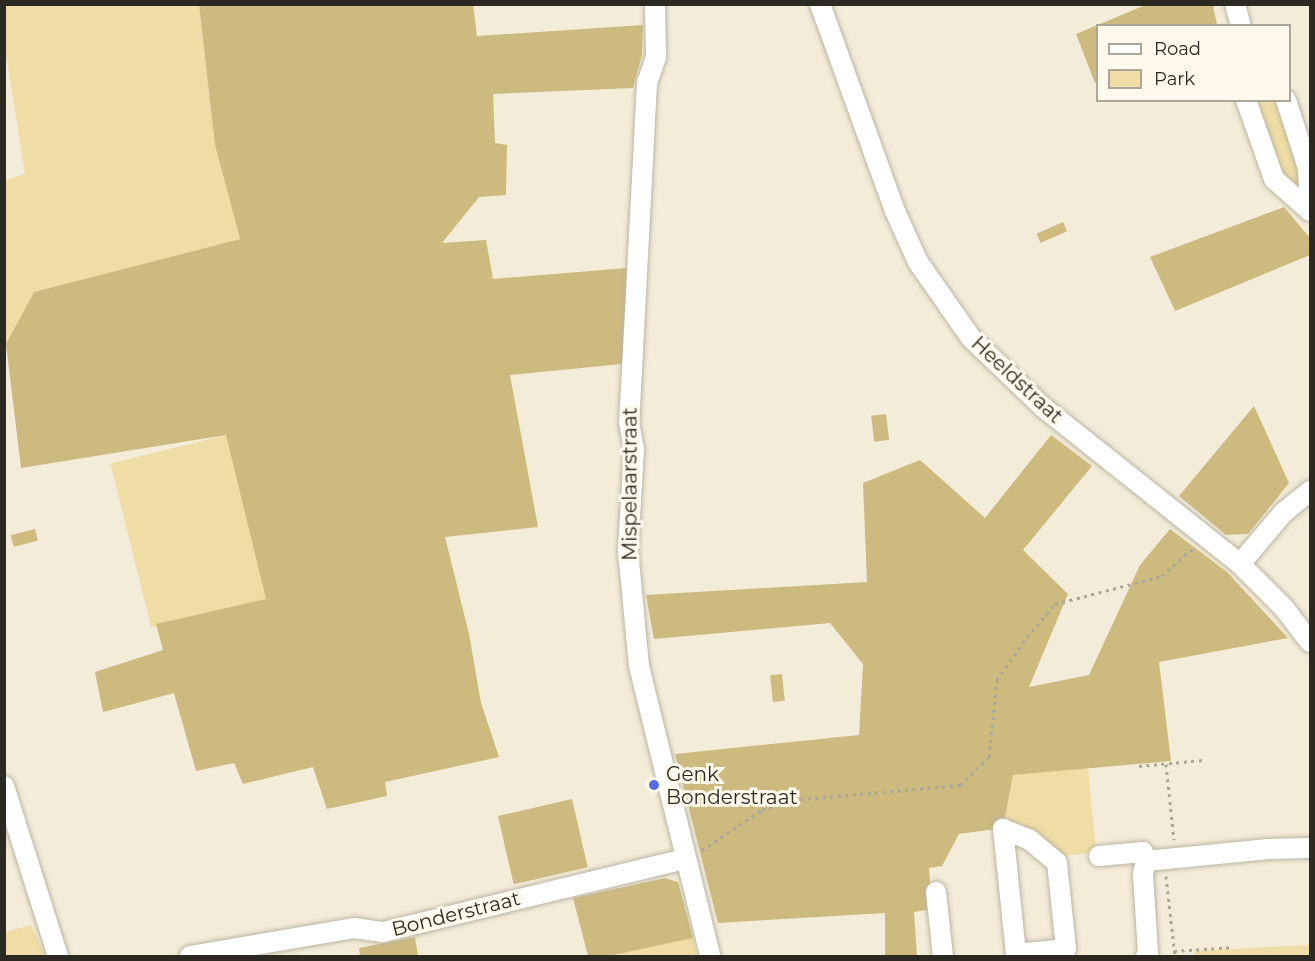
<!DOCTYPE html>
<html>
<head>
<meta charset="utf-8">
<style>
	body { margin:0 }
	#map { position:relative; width:1315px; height:961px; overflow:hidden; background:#f2ecd9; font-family:Montserrat,sans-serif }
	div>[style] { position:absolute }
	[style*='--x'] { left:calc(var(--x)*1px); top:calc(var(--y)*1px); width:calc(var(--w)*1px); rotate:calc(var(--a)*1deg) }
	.green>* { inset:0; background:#efdda5; transform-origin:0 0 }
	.forest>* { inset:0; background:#cdba7f; transform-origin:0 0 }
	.water>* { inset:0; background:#cfbb80; transform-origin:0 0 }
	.path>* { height:3px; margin-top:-1.5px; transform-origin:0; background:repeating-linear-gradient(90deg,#aba697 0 3px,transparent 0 7.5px) }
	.roads { filter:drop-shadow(0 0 2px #bbb5a3) drop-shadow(0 0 2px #bbb5a3) }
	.minor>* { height:20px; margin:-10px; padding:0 10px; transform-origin:10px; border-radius:10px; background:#fff }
	.dots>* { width:16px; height:16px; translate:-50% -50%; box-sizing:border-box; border:3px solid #fef9ea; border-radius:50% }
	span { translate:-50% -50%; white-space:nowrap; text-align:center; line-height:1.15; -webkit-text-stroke:6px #fef9ea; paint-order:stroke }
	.street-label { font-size:20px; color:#2c2922 }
	.poi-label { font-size:20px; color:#2c2922 }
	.left { translate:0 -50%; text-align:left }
	.frame { position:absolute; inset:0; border:6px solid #2c2922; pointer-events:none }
	.legend { position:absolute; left:1096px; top:24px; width:195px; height:78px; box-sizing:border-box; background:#fef9ea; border:2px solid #aaa69a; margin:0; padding:8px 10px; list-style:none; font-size:18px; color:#2c2922 }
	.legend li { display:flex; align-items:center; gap:12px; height:30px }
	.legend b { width:30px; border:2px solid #aaa69a }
</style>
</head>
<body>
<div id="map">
	<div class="green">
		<div style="clip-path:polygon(4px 5px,199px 5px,215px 145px,240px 239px,34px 292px,6px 344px,5px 180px,25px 174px,5px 48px)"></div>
		<div style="clip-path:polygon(1252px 101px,1278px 101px,1303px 181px,1298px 185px,1292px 185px,1281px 176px)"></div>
		<div style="left:226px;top:435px;width:169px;height:119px;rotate:76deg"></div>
		<div style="clip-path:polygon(1088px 768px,1096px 853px,1050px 857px,1003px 829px,1013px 775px)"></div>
		<div style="clip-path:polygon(31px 925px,45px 956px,5px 956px,5px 932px)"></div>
		<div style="clip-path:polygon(693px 938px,697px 956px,609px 956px)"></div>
		<div style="clip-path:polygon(1310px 945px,1310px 956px,1195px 956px,1195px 951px)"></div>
	</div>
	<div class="forest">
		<div style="clip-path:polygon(1148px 4px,1213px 5px,1217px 25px,1098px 26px,1098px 82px,1095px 83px,1076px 34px)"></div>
		<div style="clip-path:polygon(199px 5px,473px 5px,477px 36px,643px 25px,642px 55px,633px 88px,493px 94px,495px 143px,507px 145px,506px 195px,479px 197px,442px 243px,486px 240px,493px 279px,627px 268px,622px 364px,510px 375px,538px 527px,445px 537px,469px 634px,481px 703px,499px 757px,385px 782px,387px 796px,327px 809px,313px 767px,243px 784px,234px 763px,196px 771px,174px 693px,103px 712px,95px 672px,163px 650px,156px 624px,266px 599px,226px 435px,21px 468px,6px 344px,34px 292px,240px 239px,215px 145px)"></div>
		<div style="clip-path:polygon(1284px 207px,1310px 238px,1310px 255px,1175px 311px,1150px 257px)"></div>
		<div style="clip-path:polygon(1254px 406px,1289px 483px,1248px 534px,1226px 535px,1179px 496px)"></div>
		<div style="clip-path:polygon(1051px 435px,1092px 466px,1023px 550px,1068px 594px,1029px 687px,1089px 675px,1140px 565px,1170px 529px,1227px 572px,1288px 638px,1159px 662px,1171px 761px,1013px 775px,1003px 828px,959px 834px,942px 866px,929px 868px,932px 909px,914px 912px,917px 956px,885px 956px,885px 913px,718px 923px,675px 754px,859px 735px,863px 664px,830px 623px,654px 639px,646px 595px,867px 582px,863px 483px,920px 460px,985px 518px)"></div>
		<div style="left:572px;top:799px;width:70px;height:76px;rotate:77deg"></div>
		<div style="clip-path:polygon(665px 878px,678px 882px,693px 938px,609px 956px,588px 956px,573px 898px)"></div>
		<div style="clip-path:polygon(415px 937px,418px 956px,360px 956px,359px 948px)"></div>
	</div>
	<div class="water">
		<div style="left:1063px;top:222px;width:10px;height:29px;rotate:66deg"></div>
		<div style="left:886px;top:414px;width:26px;height:15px;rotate:83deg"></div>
		<div style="left:35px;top:529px;width:12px;height:25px;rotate:76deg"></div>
		<div style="left:782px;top:674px;width:27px;height:12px;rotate:84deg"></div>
	</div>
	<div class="path">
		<div style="--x:1166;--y:764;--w:76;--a:84"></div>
		<div style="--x:1139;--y:766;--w:64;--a:-5.4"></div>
		<div style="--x:702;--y:850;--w:72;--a:-33.7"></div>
		<div style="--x:762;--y:810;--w:33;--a:-18"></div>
		<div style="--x:793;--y:800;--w:168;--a:-5.1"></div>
		<div style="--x:960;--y:785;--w:40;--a:-44"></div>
		<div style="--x:989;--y:757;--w:77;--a:-84.1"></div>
		<div style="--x:997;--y:680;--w:52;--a:-55.1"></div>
		<div style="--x:1027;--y:637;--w:43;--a:-49.7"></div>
		<div style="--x:1055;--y:604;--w:111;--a:-14.7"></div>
		<div style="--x:1162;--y:576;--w:38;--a:-43"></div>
		<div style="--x:1190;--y:550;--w:3;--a:18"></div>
		<div style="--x:1166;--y:876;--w:81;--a:83.6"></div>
		<div style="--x:1174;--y:951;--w:60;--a:-3.8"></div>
	</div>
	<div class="roads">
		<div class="minor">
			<div style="--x:655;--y:4;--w:53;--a:88.9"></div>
			<div style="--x:656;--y:57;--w:28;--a:109"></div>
			<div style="--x:647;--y:83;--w:339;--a:93"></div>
			<div style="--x:629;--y:422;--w:27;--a:80"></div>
			<div style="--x:634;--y:449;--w:101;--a:93.4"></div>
			<div style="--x:628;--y:550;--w:117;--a:84.6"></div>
			<div style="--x:639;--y:666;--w:299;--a:76.2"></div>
			<div style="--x:820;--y:4;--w:220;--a:70.1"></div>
			<div style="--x:895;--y:211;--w:56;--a:65.7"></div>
			<div style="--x:918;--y:262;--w:93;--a:55.1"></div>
			<div style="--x:971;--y:338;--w:101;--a:43.8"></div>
			<div style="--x:1044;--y:408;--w:251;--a:38.5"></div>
			<div style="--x:1240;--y:564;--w:62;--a:45"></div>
			<div style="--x:1284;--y:608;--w:43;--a:52.6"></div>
			<div style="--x:1235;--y:4;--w:23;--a:75"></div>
			<div style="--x:1246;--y:100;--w:84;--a:70.5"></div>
			<div style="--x:1274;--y:179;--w:48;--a:41.6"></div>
			<div style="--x:1286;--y:100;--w:71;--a:72.1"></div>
			<div style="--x:1308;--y:168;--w:43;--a:87.3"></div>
			<div style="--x:1240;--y:564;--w:67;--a:-49.9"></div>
			<div style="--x:1283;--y:513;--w:35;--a:-39"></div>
			<div style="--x:4;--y:786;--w:178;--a:72.4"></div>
			<div style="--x:1003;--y:829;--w:29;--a:22"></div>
			<div style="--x:1030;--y:840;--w:35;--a:40"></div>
			<div style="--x:1057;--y:863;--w:86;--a:84"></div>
			<div style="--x:1066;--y:949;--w:50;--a:174.3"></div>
			<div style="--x:1016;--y:954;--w:126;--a:-95.9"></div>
			<div style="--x:1099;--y:856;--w:44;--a:-5.2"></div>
			<div style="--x:1143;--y:852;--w:9;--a:72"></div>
			<div style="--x:1146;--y:861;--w:123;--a:-5.6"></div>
			<div style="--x:1268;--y:849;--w:42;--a:-1.4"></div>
			<div style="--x:936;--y:892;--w:64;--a:83.8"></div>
			<div style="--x:190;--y:956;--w:166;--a:-9.7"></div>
			<div style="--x:354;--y:928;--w:29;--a:8"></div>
			<div style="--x:383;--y:932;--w:311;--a:-13.6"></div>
			<div style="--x:1146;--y:956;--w:4;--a:-56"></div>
			<div style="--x:1148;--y:953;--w:79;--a:-93.6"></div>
			<div style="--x:1143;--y:874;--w:13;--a:-77"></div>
		</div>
	</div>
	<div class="dots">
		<div style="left:654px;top:785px;background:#576ce2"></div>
	</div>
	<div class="street-label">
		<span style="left:1017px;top:380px;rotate:43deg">Heeldstraat</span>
		<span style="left:630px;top:484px;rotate:-90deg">Mispelaarstraat</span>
		<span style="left:456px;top:914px;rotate:-14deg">Bonderstraat</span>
	</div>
	<div class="poi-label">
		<span class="left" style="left:666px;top:786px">Genk<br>Bonderstraat</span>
	</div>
	<div class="frame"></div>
	<ul class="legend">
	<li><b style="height:8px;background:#fff"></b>Road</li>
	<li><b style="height:16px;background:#efdda5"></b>Park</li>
	</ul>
</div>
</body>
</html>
